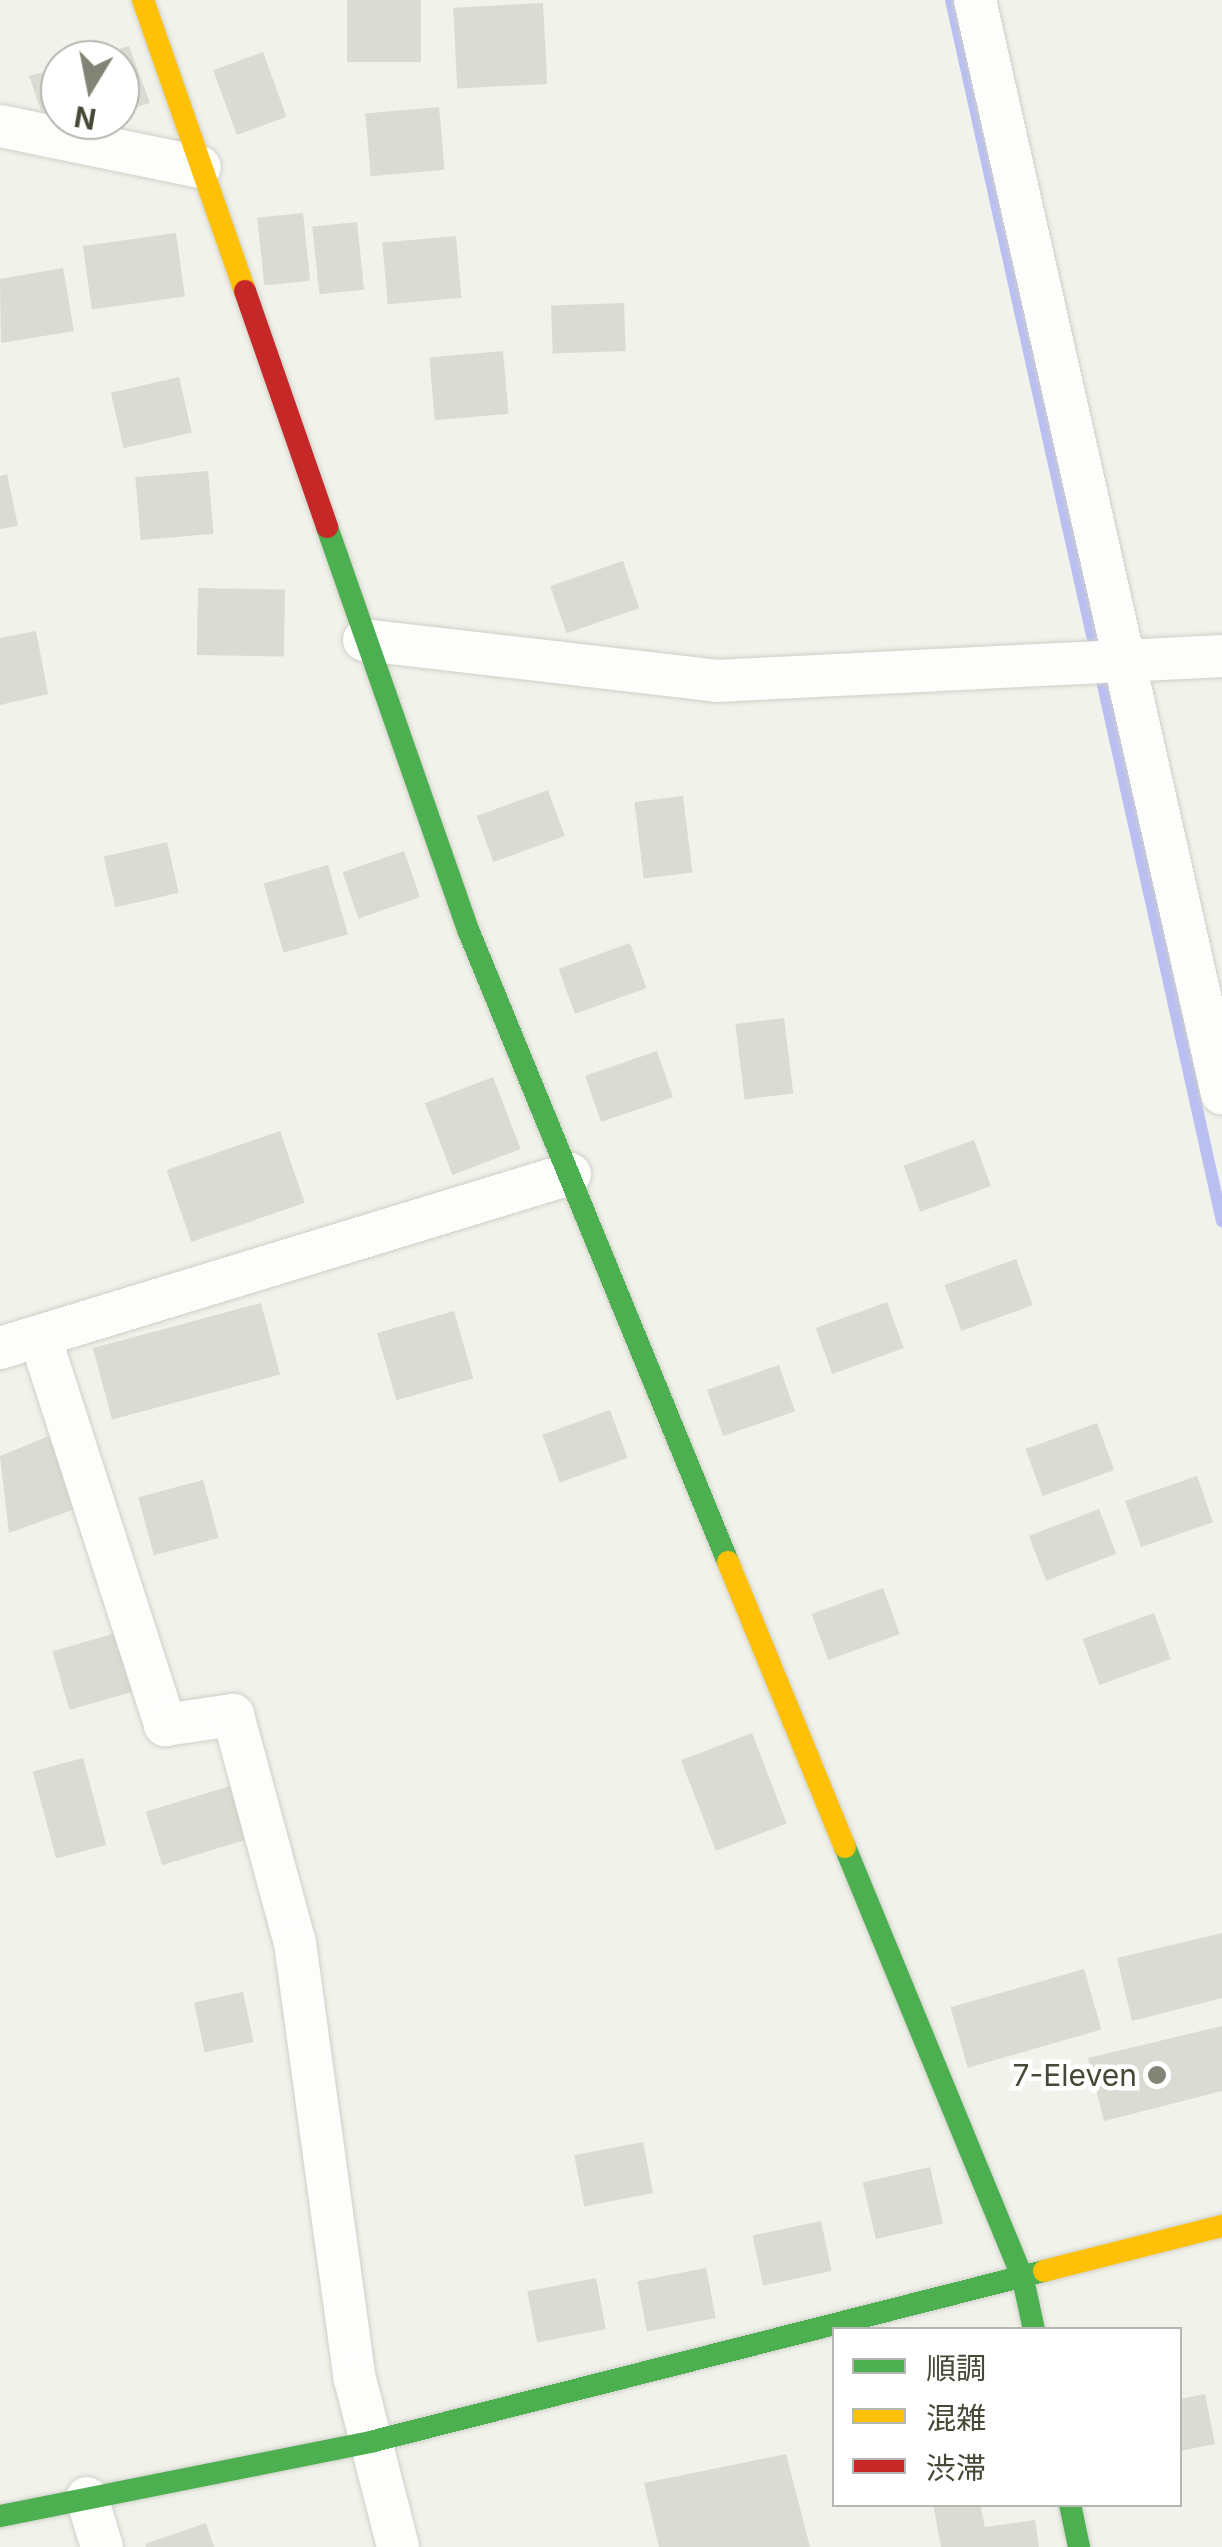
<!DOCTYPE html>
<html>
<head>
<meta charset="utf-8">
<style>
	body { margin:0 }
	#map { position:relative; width:1222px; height:2547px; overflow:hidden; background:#f1f2eb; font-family:Inter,"Noto Sans JP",sans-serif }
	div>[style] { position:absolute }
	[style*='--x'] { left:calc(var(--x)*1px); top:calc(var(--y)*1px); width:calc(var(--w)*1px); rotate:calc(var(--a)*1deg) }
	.stream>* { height:12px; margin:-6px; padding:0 6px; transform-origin:6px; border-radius:6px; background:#b9bff1 }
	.building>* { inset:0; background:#dadbd3; transform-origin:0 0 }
	.roads { filter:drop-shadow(0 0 2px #cfd0c8) drop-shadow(0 0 2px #cfd0c8) }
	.street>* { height:42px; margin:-21px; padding:0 21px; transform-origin:21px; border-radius:21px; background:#fdfdfc }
	.fast>* { height:22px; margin:-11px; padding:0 11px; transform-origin:11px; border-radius:11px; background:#4caf50 }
	.slow>* { height:22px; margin:-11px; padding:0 11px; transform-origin:11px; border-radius:11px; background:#ffc107 }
	.jam>* { height:22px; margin:-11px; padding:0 11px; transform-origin:11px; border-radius:11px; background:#c62828 }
	.dots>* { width:28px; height:28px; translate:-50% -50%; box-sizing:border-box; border:5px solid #fff; border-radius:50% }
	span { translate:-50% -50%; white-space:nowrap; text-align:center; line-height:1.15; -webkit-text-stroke:9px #fff; paint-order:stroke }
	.poi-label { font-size:30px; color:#474936 }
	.right { translate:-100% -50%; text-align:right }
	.legend { position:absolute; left:832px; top:2327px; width:350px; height:180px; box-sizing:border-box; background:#fff; border:2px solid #b5b6af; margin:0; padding:12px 18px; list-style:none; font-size:30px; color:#474936 }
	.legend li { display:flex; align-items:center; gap:20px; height:50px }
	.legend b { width:50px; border:2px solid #b5b6af }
	.north { position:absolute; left:40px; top:40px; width:100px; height:100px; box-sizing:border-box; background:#fff; border:2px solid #b5b6af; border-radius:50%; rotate:190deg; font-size:28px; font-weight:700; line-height:40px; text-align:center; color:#474936 }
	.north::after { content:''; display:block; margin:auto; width:35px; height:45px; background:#828475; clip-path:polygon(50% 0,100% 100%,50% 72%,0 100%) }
</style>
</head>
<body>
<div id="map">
	<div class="stream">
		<div style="--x:951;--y:0;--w:1251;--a:77.49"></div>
	</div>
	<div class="building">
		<div style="left:347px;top:0;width:74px;height:62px"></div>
		<div style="left:543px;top:3px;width:81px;height:90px;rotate:87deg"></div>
		<div style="clip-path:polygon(129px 46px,150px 103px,120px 112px,120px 60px,87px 59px)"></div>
		<div style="left:263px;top:52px;width:69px;height:53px;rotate:70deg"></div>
		<div style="clip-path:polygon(60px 68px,60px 112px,43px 116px,29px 76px)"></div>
		<div style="left:439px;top:107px;width:63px;height:74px;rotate:85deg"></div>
		<div style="left:303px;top:213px;width:68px;height:46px;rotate:84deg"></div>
		<div style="left:357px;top:222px;width:68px;height:45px;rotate:84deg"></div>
		<div style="left:176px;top:233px;width:64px;height:94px;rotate:82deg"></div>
		<div style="left:456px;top:236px;width:62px;height:74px;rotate:85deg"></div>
		<div style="clip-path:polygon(63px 268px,74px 331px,1px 343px,0 279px)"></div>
		<div style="left:624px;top:303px;width:48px;height:73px;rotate:88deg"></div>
		<div style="left:503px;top:351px;width:63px;height:74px;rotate:85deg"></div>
		<div style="left:179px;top:377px;width:57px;height:70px;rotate:77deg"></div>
		<div style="left:208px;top:471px;width:63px;height:73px;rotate:85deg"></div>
		<div style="clip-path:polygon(7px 474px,18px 526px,0 529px,0 476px)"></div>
		<div style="left:623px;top:561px;width:50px;height:77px;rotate:71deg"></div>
		<div style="left:198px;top:588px;width:87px;height:67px;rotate:1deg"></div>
		<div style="clip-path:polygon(36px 631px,48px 694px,0 705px,0 638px)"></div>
		<div style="left:548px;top:790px;width:49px;height:76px;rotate:70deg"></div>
		<div style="left:683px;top:796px;width:77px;height:49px;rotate:83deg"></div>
		<div style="left:167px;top:842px;width:52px;height:65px;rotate:77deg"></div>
		<div style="left:404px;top:851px;width:49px;height:65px;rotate:71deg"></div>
		<div style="left:328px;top:865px;width:72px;height:67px;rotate:74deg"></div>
		<div style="left:630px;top:943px;width:48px;height:76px;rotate:70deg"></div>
		<div style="left:784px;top:1018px;width:76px;height:49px;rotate:83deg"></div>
		<div style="left:657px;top:1051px;width:49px;height:76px;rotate:71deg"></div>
		<div style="left:493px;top:1077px;width:77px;height:73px;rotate:69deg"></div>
		<div style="left:280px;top:1131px;width:76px;height:120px;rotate:71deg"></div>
		<div style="left:974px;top:1140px;width:49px;height:75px;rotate:70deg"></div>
		<div style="left:1016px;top:1259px;width:49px;height:76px;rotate:70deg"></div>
		<div style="left:887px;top:1302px;width:49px;height:76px;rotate:70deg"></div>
		<div style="left:261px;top:1303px;width:74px;height:174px;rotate:75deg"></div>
		<div style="left:454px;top:1311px;width:70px;height:80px;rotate:74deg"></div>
		<div style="left:779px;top:1365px;width:49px;height:76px;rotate:71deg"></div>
		<div style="left:610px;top:1410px;width:51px;height:72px;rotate:70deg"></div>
		<div style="left:1097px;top:1423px;width:50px;height:76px;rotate:70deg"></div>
		<div style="clip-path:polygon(49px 1436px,75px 1509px,9px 1533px,0 1456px)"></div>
		<div style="left:1197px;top:1476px;width:49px;height:76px;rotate:71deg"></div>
		<div style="left:203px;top:1480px;width:60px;height:67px;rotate:75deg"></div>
		<div style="left:1099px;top:1509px;width:48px;height:75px;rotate:69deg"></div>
		<div style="left:883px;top:1588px;width:49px;height:76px;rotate:70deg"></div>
		<div style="left:1154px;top:1613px;width:49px;height:76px;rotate:70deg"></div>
		<div style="left:116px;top:1633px;width:61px;height:66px;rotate:74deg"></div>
		<div style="left:752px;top:1733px;width:97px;height:76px;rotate:69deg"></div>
		<div style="left:83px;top:1758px;width:90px;height:52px;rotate:75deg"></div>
		<div style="left:230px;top:1786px;width:56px;height:88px;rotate:73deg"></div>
		<div style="clip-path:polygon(1222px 1933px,1222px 1998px,1132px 2021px,1117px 1958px)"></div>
		<div style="left:1084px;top:1969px;width:63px;height:139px;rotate:74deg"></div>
		<div style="left:243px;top:1992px;width:51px;height:50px;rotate:78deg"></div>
		<div style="clip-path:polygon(1222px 2026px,1222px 2091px,1104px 2121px,1088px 2058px)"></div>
		<div style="left:643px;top:2142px;width:52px;height:70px;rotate:79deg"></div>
		<div style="left:930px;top:2167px;width:58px;height:69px;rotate:77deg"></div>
		<div style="left:821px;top:2221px;width:51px;height:70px;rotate:78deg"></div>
		<div style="left:706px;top:2268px;width:51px;height:70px;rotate:79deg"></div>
		<div style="left:596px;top:2278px;width:52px;height:70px;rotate:79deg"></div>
		<div style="clip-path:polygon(1205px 2394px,1215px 2444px,1180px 2451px,1180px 2399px)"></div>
		<div style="clip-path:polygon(786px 2454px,810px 2547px,659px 2547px,644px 2483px)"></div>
		<div style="clip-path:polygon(933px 2504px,980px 2504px,985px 2527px,1035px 2520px,1039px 2547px,941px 2547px)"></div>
		<div style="clip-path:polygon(206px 2523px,214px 2547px,146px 2547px,145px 2544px)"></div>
	</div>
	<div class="roads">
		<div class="street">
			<div style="--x:975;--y:0;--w:1121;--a:77.27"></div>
			<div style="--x:0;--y:126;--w:204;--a:11.6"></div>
			<div style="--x:364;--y:640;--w:354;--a:6.6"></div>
			<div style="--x:716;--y:681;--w:507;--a:-2.83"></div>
			<div style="--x:40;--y:1337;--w:408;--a:72.1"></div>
			<div style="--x:165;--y:1725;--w:69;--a:-8.4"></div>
			<div style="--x:233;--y:1715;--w:236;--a:74.8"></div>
			<div style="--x:295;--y:1943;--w:440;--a:82.2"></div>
			<div style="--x:355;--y:2379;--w:173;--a:75.6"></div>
			<div style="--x:0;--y:1348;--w:596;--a:-16.98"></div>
			<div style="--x:87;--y:2498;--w:51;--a:73"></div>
		</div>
		<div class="fast">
			<div style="--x:327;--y:527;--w:429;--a:70.7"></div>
			<div style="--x:469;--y:932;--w:681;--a:67.65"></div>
			<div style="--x:845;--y:1847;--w:467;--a:67.6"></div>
			<div style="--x:1023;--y:2279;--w:52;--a:77.8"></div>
			<div style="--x:1070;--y:2504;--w:44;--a:78.2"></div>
			<div style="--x:0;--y:2516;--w:381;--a:-11.3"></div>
			<div style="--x:374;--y:2441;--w:691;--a:-14.24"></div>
		</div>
		<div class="slow">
			<div style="--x:143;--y:0;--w:308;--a:70.7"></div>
			<div style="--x:728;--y:1562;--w:308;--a:67.7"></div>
			<div style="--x:1044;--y:2271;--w:184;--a:-14.2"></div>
		</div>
		<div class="jam">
			<div style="--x:245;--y:291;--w:250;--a:70.8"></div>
		</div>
	</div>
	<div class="dots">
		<div style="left:1157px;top:2075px;background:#828475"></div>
	</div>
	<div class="poi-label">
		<span class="right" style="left:1137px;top:2075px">7-Eleven</span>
	</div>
	<ul class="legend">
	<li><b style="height:12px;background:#4caf50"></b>順調</li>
	<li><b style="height:12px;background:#ffc107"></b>混雑</li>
	<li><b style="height:12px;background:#c62828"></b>渋滞</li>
	</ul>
	<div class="north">N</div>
</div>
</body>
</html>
